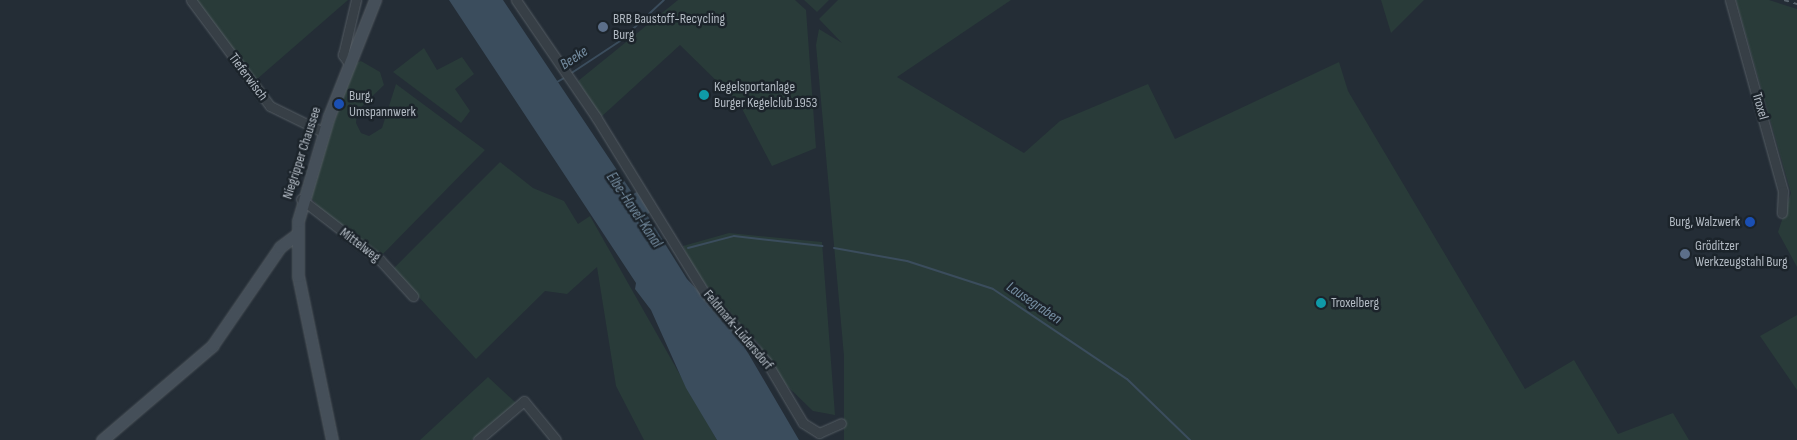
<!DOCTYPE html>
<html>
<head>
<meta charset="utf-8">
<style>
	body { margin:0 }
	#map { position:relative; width:1797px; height:440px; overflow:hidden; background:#242d36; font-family:"Sofia Sans Condensed",sans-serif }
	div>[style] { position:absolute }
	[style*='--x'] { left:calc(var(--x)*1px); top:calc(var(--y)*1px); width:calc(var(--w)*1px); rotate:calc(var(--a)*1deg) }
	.green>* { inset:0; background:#293b39 }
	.water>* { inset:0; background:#3b4d5d }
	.stream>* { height:2px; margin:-1px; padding:0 1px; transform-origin:1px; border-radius:1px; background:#3b4d5d }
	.roads { filter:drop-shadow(0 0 1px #555d64) drop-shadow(0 0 1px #555d64) }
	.street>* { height:9px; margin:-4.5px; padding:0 4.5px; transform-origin:4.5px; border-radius:4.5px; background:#373f46 }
	.secondary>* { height:11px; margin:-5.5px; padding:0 5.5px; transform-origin:5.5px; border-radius:5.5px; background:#454f59 }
	.rail>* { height:2px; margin-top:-1px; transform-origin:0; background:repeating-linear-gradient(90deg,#59646d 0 5px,transparent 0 10px) }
	.dots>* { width:14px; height:14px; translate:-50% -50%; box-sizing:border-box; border:2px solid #1c242b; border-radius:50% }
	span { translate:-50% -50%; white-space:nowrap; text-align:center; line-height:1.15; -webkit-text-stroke:5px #1c242b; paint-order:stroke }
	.poi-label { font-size:14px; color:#b2bac3 }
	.left { translate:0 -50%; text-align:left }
	.right { translate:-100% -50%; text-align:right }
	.street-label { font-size:14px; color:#b2bac3 }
	.water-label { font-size:15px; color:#768ea2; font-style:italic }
</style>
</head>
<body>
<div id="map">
	<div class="green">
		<div style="clip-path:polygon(195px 0,348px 0,256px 80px)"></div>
		<div style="clip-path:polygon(678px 0,795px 0,806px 10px,816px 148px,772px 166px,739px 103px,680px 45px,601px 117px,578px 81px)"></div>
		<div style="clip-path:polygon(804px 0,829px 0,817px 12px)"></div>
		<div style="clip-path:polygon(838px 0,1011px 0,897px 77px,1024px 153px,1060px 121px,1148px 84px,1175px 139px,1339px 62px,1348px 91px,1525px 389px,1574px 360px,1618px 434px,1673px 413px,1689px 440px,844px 440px,844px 356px,816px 45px,819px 29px,842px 43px,819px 19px)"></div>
		<div style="clip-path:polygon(1381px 0,1424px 0,1391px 33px)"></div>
		<div style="clip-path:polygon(1736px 0,1769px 0,1797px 9px,1797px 267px,1778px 232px,1791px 193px)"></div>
		<div style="clip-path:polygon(424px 48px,437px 70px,462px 57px,474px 74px,455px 89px,470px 111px,461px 123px,393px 72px)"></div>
		<div style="clip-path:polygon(361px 61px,380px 72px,384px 85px,357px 111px,356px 123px,361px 133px,369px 136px,382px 128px,396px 84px,485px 150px,381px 256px,323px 213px,309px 195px,354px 64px)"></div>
		<div style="clip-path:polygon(500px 162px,533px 188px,564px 201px,578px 224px,590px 216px,717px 440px,644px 440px,616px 386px,597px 267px,567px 294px,545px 291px,476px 359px,393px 269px)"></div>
		<div style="clip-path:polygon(729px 233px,822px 242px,835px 415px,813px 411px,783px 382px,759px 344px,712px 294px,690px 262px,683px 246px)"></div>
		<div style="clip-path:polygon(1797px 315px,1797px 390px,1760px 336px)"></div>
		<div style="clip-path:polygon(488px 377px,516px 403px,472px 440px,420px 440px)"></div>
	</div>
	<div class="water">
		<div style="clip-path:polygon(449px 0,503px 0,633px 194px,637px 192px,650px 212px,647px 215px,687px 279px,734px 329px,799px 440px,717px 440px,686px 388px,651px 310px,635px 289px,636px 283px)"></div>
	</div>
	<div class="stream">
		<div style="--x:570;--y:74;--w:60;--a:-33.4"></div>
		<div style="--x:620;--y:41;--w:60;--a:-43"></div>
		<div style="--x:557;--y:82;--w:10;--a:-29"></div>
		<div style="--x:688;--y:248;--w:48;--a:-14.6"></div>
		<div style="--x:734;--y:236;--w:89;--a:6.5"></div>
		<div style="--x:834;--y:248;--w:74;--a:10.1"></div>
		<div style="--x:907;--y:261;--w:90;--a:18"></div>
		<div style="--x:993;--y:289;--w:161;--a:33.9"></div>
		<div style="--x:1127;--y:379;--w:88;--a:44.1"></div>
	</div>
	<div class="roads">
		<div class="street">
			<div style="--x:191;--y:0;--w:132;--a:53.3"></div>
			<div style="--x:270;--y:106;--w:59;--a:26.1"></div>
			<div style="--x:516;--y:0;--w:142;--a:55.6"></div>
			<div style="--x:596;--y:117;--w:206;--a:58.3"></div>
			<div style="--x:704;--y:292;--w:93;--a:48.1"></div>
			<div style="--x:766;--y:361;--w:72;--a:59.2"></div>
			<div style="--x:803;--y:423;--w:19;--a:32"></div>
			<div style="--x:819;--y:433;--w:24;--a:-24"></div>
			<div style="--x:1730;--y:0;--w:198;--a:74.5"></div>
			<div style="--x:1783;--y:191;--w:22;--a:93"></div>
			<div style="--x:348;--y:62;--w:9;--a:-126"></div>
			<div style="--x:343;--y:55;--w:57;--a:-76.7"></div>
			<div style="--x:301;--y:199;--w:100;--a:37.7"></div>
			<div style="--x:380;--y:260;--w:49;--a:47.5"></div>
			<div style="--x:478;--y:440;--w:60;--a:-40.3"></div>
			<div style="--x:524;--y:401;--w:50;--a:50.6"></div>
		</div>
		<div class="secondary">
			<div style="--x:102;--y:440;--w:145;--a:-40.5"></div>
			<div style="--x:212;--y:346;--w:120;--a:-55.5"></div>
			<div style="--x:280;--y:247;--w:21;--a:-37"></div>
			<div style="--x:332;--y:440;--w:167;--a:-101.7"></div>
			<div style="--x:298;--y:276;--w:55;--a:-90"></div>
			<div style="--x:298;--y:221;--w:109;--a:-73.6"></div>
			<div style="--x:329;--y:116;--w:125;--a:-68.4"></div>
		</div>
	</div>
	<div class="rail">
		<div style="--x:1784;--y:0;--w:14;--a:17"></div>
	</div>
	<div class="dots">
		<div style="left:603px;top:27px;background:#5c6f8a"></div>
		<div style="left:704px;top:95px;background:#0f9aa8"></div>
		<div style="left:339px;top:104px;background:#1a4fb4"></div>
		<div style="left:1750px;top:222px;background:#1a4fb4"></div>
		<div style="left:1685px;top:254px;background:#5c6f8a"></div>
		<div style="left:1321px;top:303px;background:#0f9aa8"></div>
	</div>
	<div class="poi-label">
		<span class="left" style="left:613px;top:27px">BRB Baustoff-Recycling<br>Burg</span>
		<span class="left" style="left:714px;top:95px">Kegelsportanlage<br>Burger Kegelclub 1953</span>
		<span class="left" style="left:349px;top:104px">Burg,<br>Umspannwerk</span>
		<span class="right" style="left:1740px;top:222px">Burg, Walzwerk</span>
		<span class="left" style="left:1695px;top:254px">Gröditzer<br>Werkzeugstahl Burg</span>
		<span class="left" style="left:1331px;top:303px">Troxelberg</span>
	</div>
	<div class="street-label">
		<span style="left:248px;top:77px;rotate:53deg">Tieferwisch</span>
		<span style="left:1760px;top:106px;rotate:74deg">Troxel</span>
		<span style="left:302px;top:153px;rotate:-72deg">Niegripper Chaussee</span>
		<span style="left:360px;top:245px;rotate:37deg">Mittelweg</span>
		<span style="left:738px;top:330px;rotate:50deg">Feldmark-Lüdersdorf</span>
	</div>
	<div class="water-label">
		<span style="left:574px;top:58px;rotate:-33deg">Beeke</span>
		<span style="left:634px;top:210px;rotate:56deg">Elbe-Havel-Kanal</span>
		<span style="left:1034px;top:303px;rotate:34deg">Lausegraben</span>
	</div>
</div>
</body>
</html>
